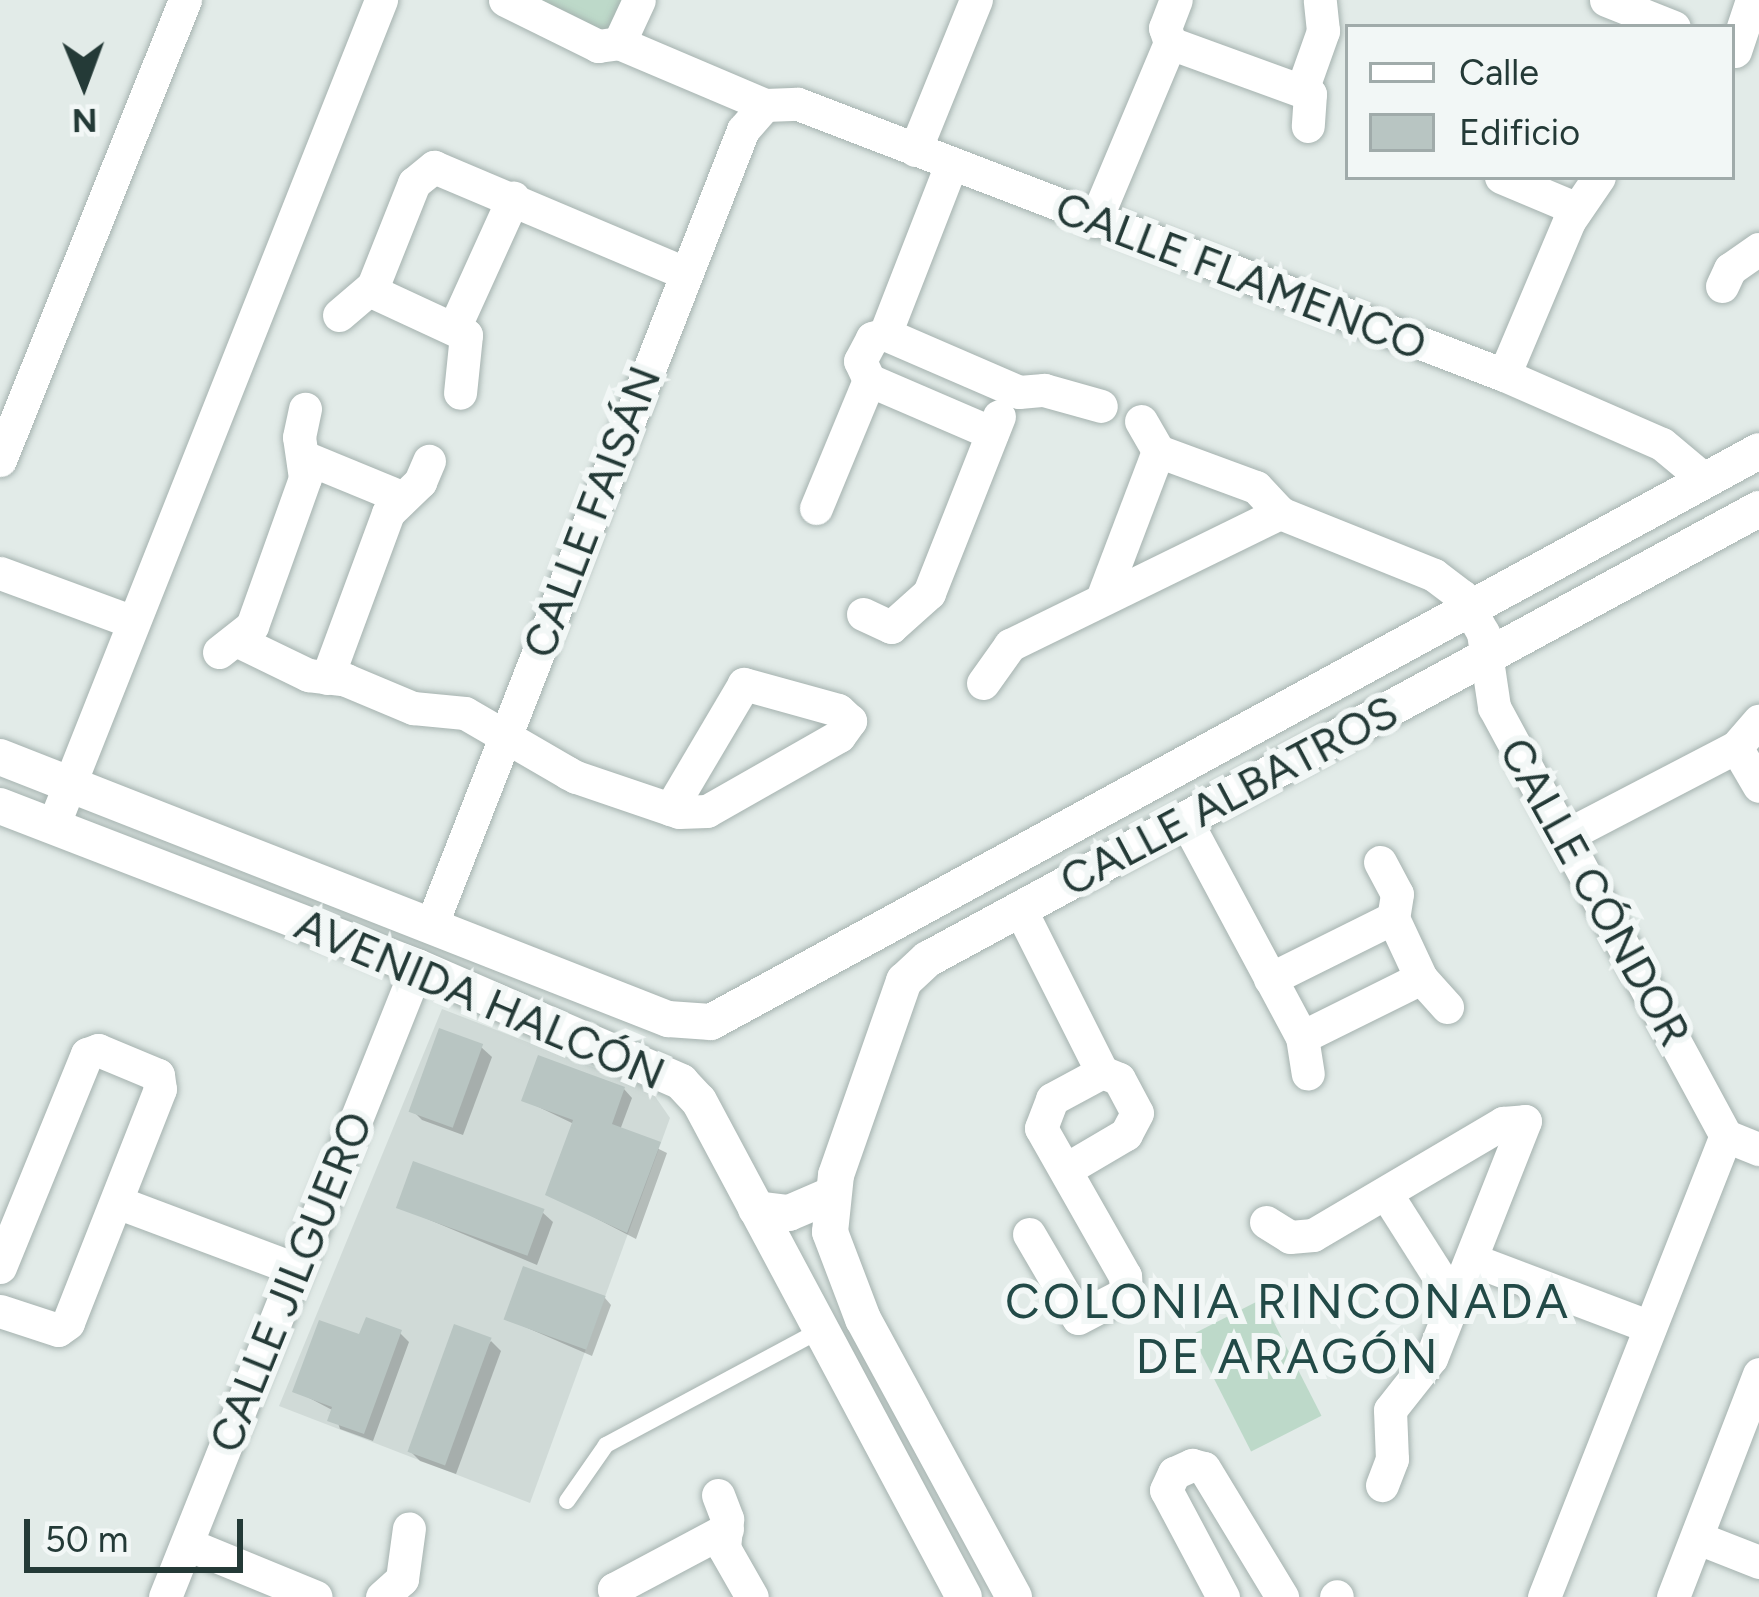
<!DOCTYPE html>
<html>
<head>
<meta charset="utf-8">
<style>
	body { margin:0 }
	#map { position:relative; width:1759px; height:1597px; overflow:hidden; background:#e2ebe8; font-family:Figtree,sans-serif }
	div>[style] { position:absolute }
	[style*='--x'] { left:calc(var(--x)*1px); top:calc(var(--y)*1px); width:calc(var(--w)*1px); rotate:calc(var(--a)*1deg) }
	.built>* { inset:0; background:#d0dad7 }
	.green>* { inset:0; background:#bdd9c9; transform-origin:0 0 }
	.shadow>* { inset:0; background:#0003 }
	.building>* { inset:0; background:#b8c5c2; transform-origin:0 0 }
	.roads { filter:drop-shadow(0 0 3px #a5b2af) drop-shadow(0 0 3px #a5b2af) }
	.lane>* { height:16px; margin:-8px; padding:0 8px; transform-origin:8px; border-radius:8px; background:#fff }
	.street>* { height:33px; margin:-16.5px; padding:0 16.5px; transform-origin:16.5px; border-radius:16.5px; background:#fff }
	.secondary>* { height:36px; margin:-18px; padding:0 18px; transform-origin:18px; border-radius:18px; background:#fff }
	span { translate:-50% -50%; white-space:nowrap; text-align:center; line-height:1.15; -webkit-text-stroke:12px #f2f7f6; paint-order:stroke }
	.street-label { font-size:45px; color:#243a37 }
	.neighbourhood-label { font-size:48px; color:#224a47; letter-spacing:3px }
	.legend { position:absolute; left:1345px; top:24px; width:390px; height:156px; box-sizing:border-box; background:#f2f7f6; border:3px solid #a0abaa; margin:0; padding:15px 21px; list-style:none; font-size:36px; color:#243a37 }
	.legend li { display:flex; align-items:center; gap:24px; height:60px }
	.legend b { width:60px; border:3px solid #a0abaa }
	.north { position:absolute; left:24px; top:24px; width:120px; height:120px; -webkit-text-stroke:9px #f2f7f6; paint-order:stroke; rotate:179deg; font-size:33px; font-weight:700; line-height:48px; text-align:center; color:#243a37 }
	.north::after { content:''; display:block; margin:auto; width:42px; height:54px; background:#243a37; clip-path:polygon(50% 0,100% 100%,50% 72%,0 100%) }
	.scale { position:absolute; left:24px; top:1519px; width:219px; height:54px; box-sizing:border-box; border:6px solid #243a37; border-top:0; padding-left:15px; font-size:36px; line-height:42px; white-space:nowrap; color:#243a37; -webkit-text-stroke:9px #f2f7f6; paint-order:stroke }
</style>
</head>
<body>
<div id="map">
	<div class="built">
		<div style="clip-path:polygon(442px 1009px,650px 1089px,670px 1118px,530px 1503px,279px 1406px)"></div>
	</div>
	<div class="green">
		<div style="clip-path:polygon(520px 0,637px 0,622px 39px)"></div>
		<div style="left:1262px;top:1299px;width:131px;height:79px;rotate:63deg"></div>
	</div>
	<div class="shadow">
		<div style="clip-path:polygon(481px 1047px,492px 1057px,463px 1135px,422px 1120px,412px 1110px)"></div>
		<div style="clip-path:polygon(624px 1089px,632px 1098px,620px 1130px,667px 1153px,636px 1239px,549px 1194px,574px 1124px,524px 1100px)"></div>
		<div style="clip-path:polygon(399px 1207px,542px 1212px,553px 1222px,537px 1265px)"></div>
		<div style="clip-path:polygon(605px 1298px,611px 1305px,592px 1356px,507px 1319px)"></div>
		<div style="clip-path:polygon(400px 1333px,409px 1342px,373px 1441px,340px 1429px,334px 1411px,296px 1391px,361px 1338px)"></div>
		<div style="clip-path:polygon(491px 1341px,501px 1351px,456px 1474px,420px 1461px,410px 1451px)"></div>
	</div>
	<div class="building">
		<div style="left:439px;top:1028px;width:47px;height:89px;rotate:20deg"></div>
		<div style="clip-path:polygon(538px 1055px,625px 1087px,612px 1124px,661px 1142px,627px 1233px,545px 1195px,573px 1120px,521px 1101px)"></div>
		<div style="left:413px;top:1161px;width:140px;height:50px;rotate:20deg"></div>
		<div style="left:523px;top:1266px;width:88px;height:57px;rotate:20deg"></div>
		<div style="clip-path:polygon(366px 1317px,402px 1330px,364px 1434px,327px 1421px,332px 1407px,292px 1392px,319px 1320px,359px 1334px)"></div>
		<div style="left:454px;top:1324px;width:40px;height:136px;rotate:20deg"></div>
	</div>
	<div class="roads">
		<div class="lane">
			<div style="--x:567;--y:1501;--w:68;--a:-55.1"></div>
			<div style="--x:606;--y:1445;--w:242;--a:-28.2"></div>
		</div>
		<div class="street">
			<div style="--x:505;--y:0;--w:104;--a:26.3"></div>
			<div style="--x:598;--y:46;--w:21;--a:-8"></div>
			<div style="--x:619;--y:43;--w:159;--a:23"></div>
			<div style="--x:1606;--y:0;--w:73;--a:21.7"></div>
			<div style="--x:619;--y:43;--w:47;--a:-65.1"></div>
			<div style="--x:1170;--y:43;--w:149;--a:20"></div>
			<div style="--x:1310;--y:94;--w:32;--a:94"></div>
			<div style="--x:1735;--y:51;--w:54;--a:-71.6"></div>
			<div style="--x:1302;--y:90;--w:63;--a:-70.4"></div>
			<div style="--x:1323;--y:31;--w:31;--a:-96"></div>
			<div style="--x:915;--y:150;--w:162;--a:-67.9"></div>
			<div style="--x:1501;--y:177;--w:82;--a:22.8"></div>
			<div style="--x:1095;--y:221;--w:193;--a:-67.2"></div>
			<div style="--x:1170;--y:43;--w:16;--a:-108"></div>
			<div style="--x:1165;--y:28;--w:30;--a:-69"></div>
			<div style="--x:1722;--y:286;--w:19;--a:-65"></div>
			<div style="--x:1730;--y:269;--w:35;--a:-35"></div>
			<div style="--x:369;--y:290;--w:107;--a:24.9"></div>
			<div style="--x:466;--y:335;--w:58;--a:95.9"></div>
			<div style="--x:339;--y:315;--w:45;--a:-40.5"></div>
			<div style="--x:373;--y:286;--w:111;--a:-68.3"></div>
			<div style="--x:414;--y:183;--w:26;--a:-39"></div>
			<div style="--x:434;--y:167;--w:272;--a:22.9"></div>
			<div style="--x:455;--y:326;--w:141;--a:-65.6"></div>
			<div style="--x:885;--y:334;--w:181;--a:-68.7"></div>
			<div style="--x:1504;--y:375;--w:167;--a:-67.1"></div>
			<div style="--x:1569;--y:221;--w:53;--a:-55.7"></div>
			<div style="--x:1141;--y:421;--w:34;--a:60"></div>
			<div style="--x:1158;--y:451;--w:104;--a:20.2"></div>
			<div style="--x:1256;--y:487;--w:35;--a:47"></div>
			<div style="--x:1280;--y:513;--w:166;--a:21.9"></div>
			<div style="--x:1434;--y:575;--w:35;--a:37"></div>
			<div style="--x:1462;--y:596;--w:43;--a:60.4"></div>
			<div style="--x:1483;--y:633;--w:75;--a:81.5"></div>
			<div style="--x:1494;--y:707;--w:488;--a:61.6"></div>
			<div style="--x:1726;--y:1136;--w:35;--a:22"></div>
			<div style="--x:992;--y:433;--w:134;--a:-156.7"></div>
			<div style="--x:869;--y:380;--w:21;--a:-115"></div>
			<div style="--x:860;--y:361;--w:26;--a:-62"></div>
			<div style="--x:872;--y:338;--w:14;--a:-17"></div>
			<div style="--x:885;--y:334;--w:146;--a:23.4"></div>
			<div style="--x:1019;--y:392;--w:25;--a:-5"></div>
			<div style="--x:1044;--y:390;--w:59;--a:15.7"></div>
			<div style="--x:304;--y:457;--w:105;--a:22.4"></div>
			<div style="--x:0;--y:460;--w:496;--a:-68.1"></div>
			<div style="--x:816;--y:508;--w:139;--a:-67.5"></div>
			<div style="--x:0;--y:573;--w:142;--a:20.2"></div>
			<div style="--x:1103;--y:596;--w:155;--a:-69.2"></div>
			<div style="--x:863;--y:614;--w:31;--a:25"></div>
			<div style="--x:891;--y:627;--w:51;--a:-41.8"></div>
			<div style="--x:929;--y:593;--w:190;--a:-68.4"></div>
			<div style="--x:240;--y:642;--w:76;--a:25.9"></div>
			<div style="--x:308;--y:675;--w:38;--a:7"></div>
			<div style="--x:346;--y:680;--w:73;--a:22.7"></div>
			<div style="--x:413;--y:708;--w:52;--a:5.5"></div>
			<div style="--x:465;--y:713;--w:119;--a:30.2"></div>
			<div style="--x:568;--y:773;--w:9;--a:27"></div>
			<div style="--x:576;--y:777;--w:99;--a:18.8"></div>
			<div style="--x:670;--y:809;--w:9;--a:18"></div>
			<div style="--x:679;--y:812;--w:28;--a:-2"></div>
			<div style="--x:707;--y:811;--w:152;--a:-29.6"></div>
			<div style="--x:839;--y:736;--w:19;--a:-54"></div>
			<div style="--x:850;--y:721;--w:16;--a:-137"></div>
			<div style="--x:838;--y:710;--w:98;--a:-164.5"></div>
			<div style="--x:744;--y:684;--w:145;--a:120.6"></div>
			<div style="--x:219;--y:652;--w:42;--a:-38.2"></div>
			<div style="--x:252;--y:626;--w:157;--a:-70.3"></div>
			<div style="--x:305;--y:478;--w:41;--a:-98.3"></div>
			<div style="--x:299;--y:437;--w:29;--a:-78"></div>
			<div style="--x:327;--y:678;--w:176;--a:-69.7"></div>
			<div style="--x:388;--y:513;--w:45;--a:-44.1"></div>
			<div style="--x:420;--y:482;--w:23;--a:-67"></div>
			<div style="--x:983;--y:683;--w:47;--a:-54.6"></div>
			<div style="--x:1010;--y:645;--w:301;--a:-26.1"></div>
			<div style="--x:1736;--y:747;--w:45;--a:59.5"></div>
			<div style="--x:1185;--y:819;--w:247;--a:61.8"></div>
			<div style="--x:1302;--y:1037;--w:37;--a:81"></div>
			<div style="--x:53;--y:826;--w:889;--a:-68.34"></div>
			<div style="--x:1569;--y:834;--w:188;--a:-27.5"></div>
			<div style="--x:1736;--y:747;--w:35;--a:-49"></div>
			<div style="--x:1380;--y:862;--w:36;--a:62"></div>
			<div style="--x:1397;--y:894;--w:24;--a:99"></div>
			<div style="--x:1393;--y:918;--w:66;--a:65"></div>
			<div style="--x:1421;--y:978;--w:39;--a:48"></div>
			<div style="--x:1020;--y:909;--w:182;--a:63.3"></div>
			<div style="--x:1102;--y:1072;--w:18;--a:22"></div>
			<div style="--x:1119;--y:1079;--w:38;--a:62"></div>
			<div style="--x:1137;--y:1113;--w:24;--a:118"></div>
			<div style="--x:1126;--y:1134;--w:67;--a:149.6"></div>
			<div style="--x:431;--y:926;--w:855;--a:-68.6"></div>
			<div style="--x:743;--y:130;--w:33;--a:-49"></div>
			<div style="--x:765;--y:105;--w:33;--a:-2"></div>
			<div style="--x:798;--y:104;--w:756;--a:21"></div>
			<div style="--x:1504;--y:375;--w:172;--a:23.6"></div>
			<div style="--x:1662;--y:444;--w:56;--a:39.9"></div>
			<div style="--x:1270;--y:979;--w:137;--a:-26.4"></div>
			<div style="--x:1302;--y:1037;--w:133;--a:-26.4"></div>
			<div style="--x:1387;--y:1195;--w:127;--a:57.6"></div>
			<div style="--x:117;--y:1202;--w:190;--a:20.6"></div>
			<div style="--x:1266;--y:1222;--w:28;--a:32"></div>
			<div style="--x:1290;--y:1237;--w:23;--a:-5"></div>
			<div style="--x:1313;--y:1235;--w:221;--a:-30.5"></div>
			<div style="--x:1503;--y:1123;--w:22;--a:-5"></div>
			<div style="--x:1525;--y:1121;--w:255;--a:111.6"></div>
			<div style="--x:1431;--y:1358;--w:66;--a:128.3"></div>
			<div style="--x:1390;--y:1410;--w:49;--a:87.7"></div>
			<div style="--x:1392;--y:1459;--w:28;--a:111"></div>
			<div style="--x:1029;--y:1234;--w:97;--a:59.7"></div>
			<div style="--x:1078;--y:1318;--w:54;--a:-27.5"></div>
			<div style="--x:1126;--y:1293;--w:17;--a:-93"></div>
			<div style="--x:1125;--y:1276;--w:170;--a:-119.6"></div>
			<div style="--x:1041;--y:1128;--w:31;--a:-69"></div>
			<div style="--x:1052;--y:1099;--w:57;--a:-28.4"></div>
			<div style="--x:1473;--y:1260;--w:189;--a:20.7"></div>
			<div style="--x:0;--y:1267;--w:230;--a:-67.8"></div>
			<div style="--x:87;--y:1054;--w:12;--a:-20"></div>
			<div style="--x:98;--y:1050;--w:65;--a:22.6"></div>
			<div style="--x:158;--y:1075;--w:14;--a:82"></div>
			<div style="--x:160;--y:1089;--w:251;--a:111.5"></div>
			<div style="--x:68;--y:1323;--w:12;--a:145"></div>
			<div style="--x:58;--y:1330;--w:61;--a:-161.9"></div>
			<div style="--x:718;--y:1495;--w:26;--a:69"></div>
			<div style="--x:727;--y:1519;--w:29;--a:96"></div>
			<div style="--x:724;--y:1548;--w:56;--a:60.3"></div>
			<div style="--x:1698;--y:1538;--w:66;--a:21.5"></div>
			<div style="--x:187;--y:1544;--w:139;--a:22.3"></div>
			<div style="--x:165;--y:1597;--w:679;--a:-68.2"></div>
			<div style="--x:382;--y:1597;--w:27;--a:-42"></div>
			<div style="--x:402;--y:1579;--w:51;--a:-82.2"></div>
			<div style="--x:618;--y:1597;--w:9;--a:-117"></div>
			<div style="--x:614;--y:1589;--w:128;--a:-28"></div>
			<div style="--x:1223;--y:1597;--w:121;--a:-118"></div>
			<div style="--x:1166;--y:1490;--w:19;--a:-65"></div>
			<div style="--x:1174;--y:1473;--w:20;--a:-24"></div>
			<div style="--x:1192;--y:1465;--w:12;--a:14"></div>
			<div style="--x:1204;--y:1468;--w:151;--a:58.8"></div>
			<div style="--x:1336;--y:1597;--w:1;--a:-45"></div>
			<div style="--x:1544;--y:1597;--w:496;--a:-68.5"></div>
			<div style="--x:1673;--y:1597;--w:239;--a:-68.9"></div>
		</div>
		<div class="secondary">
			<div style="--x:0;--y:757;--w:718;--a:21.42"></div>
			<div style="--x:668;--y:1019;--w:43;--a:4"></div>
			<div style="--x:711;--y:1022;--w:1193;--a:-28.58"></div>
			<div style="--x:0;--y:806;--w:447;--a:21.1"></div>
			<div style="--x:417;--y:967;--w:288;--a:23.5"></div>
			<div style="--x:681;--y:1082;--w:26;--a:47"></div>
			<div style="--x:699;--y:1101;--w:562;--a:61.89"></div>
			<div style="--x:756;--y:1209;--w:33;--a:7"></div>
			<div style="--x:789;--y:1213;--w:46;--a:-23.2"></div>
			<div style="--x:1014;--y:1597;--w:316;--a:-118.5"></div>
			<div style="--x:863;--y:1319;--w:93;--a:-110.8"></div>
			<div style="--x:830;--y:1232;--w:57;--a:-84"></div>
			<div style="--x:836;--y:1175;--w:206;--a:-70.7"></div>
			<div style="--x:904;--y:981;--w:33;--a:-43"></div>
			<div style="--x:928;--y:959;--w:945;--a:-28.44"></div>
		</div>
	</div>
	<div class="street-label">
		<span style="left:1241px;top:276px;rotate:21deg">CALLE FLAMENCO</span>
		<span style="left:592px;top:512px;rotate:-69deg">CALLE FAISÁN</span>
		<span style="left:1229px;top:796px;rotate:-28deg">CALLE ALBATROS</span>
		<span style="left:1595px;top:892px;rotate:61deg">CALLE CÓNDOR</span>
		<span style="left:480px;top:999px;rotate:23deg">AVENIDA HALCÓN</span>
		<span style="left:291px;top:1282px;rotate:-68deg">CALLE JILGUERO</span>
	</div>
	<div class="neighbourhood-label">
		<span style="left:1288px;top:1329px">COLONIA RINCONADA<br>DE ARAGÓN</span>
	</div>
	<ul class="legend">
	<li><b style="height:15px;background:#fff"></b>Calle</li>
	<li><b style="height:33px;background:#b8c5c2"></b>Edificio</li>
	</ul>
	<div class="north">N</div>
	<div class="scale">50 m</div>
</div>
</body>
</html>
